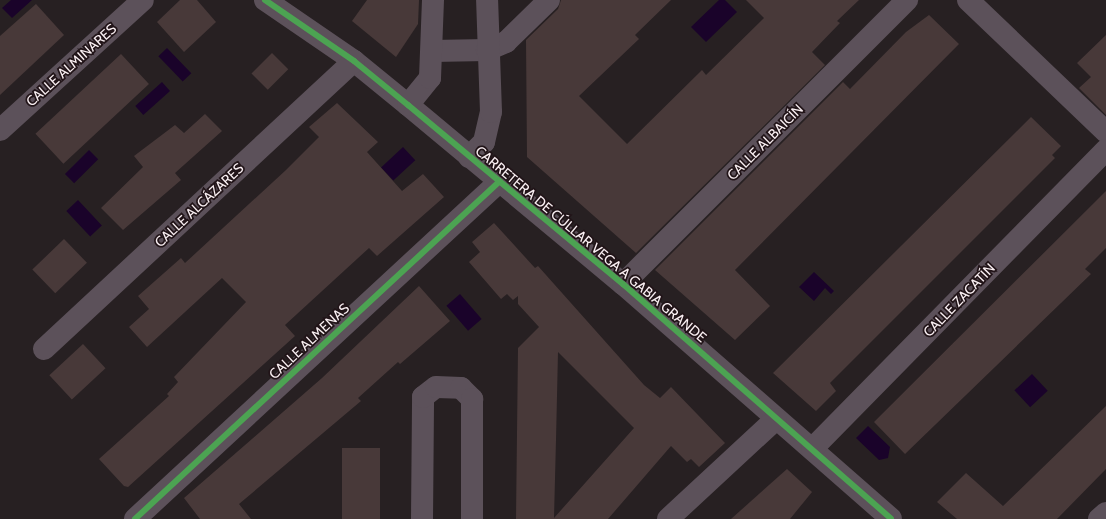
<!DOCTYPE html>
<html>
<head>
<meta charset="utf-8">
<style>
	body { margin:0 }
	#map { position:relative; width:1106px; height:519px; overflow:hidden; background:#272022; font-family:Cabin,sans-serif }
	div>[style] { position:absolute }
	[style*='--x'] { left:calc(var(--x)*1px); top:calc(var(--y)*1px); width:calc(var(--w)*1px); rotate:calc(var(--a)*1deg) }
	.water>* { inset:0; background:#1a032a; transform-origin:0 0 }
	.building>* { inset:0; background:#483939; transform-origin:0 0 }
	.minor>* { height:22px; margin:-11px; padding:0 11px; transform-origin:11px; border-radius:11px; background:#5c515a }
	.cycleway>* { height:6px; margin:-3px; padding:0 3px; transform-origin:3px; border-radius:3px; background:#4ca352 }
	span { translate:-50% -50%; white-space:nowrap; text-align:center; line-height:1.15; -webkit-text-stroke:3.5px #211418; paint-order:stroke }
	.street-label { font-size:14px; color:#f9eff2 }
</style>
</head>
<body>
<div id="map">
	<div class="water">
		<div style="clip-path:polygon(11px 0,32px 0,12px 18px,2px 8px)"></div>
		<div style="clip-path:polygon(719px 0,725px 0,737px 12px,706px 42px,691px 27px)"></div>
		<div style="left:167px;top:48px;width:35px;height:12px;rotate:46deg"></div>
		<div style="left:162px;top:82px;width:12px;height:36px;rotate:48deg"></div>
		<div style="left:403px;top:147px;width:18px;height:30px;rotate:47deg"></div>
		<div style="left:89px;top:150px;width:13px;height:34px;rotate:45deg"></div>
		<div style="left:78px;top:200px;width:35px;height:16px;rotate:47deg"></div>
		<div style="clip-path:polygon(814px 272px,834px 291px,831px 294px,825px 288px,814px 301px,799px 287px)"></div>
		<div style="left:460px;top:294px;width:33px;height:18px;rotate:49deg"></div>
		<div style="left:1032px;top:374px;width:23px;height:24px;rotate:47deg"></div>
		<div style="clip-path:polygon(868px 426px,890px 447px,888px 458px,879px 460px,856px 438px)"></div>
	</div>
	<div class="building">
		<div style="clip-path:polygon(180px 0,197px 0,216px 22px,184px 52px,157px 22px)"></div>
		<div style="clip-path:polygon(367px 0,419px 0,418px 24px,396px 57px,352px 21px)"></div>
		<div style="clip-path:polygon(561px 0,671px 0,635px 35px,639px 39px,579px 96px,627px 144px,702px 70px,706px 75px,764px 18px,746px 0,859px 0,837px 21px,840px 23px,812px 52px,825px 65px,636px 253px,527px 157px,526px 40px,558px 9px)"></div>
		<div style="clip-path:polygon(36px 4px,64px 35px,0 95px,0 36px)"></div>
		<div style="clip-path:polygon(929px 15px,959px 44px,735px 270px,770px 306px,735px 340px,655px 270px,843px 82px,850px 89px,906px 32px)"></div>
		<div style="clip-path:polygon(1106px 35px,1106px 115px,1079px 88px,1091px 77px,1077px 63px)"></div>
		<div style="left:272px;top:53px;width:23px;height:29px;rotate:45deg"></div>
		<div style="left:121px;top:54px;width:41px;height:117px;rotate:47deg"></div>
		<div style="clip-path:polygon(337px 103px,378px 142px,367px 152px,402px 191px,423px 174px,444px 197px,377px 256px,369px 248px,285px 325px,295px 336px,128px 487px,124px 486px,99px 459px,169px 396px,167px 394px,178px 382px,174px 377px,246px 302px,222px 278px,147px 347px,129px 327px,149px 309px,138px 296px,181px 258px,185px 263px,286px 170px,319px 137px,309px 127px)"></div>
		<div style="clip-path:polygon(205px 114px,222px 131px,175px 173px,181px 180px,123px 230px,101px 208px,143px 167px,134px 156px,175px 125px,184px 133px)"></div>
		<div style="clip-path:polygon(1031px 117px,1061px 146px,1052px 155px,1055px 158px,830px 383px,836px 391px,816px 411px,773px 373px)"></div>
		<div style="clip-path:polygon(1106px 191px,1106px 248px,1085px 269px,1091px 274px,905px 454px,874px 422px)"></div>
		<div style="clip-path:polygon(evenodd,494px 223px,535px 268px,538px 266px,644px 385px,660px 398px,671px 387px,725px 443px,699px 467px,691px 459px,687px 462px,671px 446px,608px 519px,516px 519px,518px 348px,539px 327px,518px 304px,518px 296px,513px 300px,507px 294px,501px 299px,469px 262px,480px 252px,472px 242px,494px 223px,558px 352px,634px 428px,554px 518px,556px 440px,558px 352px)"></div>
		<div style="left:64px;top:239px;width:33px;height:44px;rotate:46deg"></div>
		<div style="clip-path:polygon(419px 286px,450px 321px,400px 364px,398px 362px,358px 398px,361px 401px,239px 504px,251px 519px,200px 519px,184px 498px,322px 378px)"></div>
		<div style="left:83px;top:344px;width:33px;height:46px;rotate:47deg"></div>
		<div style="clip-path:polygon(1106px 406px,1106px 469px,1057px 519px,957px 519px,937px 502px,966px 473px,1003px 506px)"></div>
		<div style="left:342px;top:448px;width:38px;height:71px"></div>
		<div style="clip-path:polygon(787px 469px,812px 492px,790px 519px,731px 519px)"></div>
	</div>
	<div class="minor">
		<div style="--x:265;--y:0;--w:108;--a:34.4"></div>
		<div style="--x:354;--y:61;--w:70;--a:39.2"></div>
		<div style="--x:408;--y:105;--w:280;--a:39.8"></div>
		<div style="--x:623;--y:284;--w:356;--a:41.2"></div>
		<div style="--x:968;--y:0;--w:191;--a:43.7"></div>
		<div style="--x:432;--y:51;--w:55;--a:-1"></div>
		<div style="--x:487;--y:50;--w:21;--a:-23"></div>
		<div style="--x:506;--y:42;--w:60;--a:-44.3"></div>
		<div style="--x:408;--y:105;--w:35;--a:-51"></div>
		<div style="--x:430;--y:78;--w:78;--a:-87.8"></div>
		<div style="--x:0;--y:130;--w:193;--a:-42.3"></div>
		<div style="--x:469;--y:157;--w:21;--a:-45"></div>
		<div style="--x:484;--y:142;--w:31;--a:-77"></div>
		<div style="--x:491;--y:112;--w:112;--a:-92"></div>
		<div style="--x:623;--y:284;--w:402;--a:-45"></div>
		<div style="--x:44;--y:349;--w:423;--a:-42.9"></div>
		<div style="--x:812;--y:449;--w:419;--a:-45.5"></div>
		<div style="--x:135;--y:519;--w:497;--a:-42.8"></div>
		<div style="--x:422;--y:519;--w:122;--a:-89.5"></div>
		<div style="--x:423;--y:397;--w:16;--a:-38"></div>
		<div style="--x:436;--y:387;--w:25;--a:2"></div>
		<div style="--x:461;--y:388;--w:16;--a:45"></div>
		<div style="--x:472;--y:399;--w:120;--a:90"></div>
		<div style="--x:668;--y:519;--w:147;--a:-42.8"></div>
		<div style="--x:1099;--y:519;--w:9;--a:-41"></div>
	</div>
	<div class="cycleway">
		<div style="--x:265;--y:0;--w:108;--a:34.4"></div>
		<div style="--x:354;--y:61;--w:70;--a:39.2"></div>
		<div style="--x:408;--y:105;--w:280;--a:39.8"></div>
		<div style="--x:623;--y:284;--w:356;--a:41.2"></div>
		<div style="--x:135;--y:519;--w:497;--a:-42.8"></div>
	</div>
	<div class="street-label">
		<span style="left:71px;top:65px;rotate:-42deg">CALLE ALMINARES</span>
		<span style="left:765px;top:142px;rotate:-45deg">CALLE ALBAICÍN</span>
		<span style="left:199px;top:205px;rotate:-43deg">CALLE ALCÁZARES</span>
		<span style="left:591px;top:244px;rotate:40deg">CARRETERA DE CÚLLAR VEGA A GABIA GRANDE</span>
		<span style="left:959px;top:300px;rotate:-46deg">CALLE ZACATÍN</span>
		<span style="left:309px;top:341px;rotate:-43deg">CALLE ALMENAS</span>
	</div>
</div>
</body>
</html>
